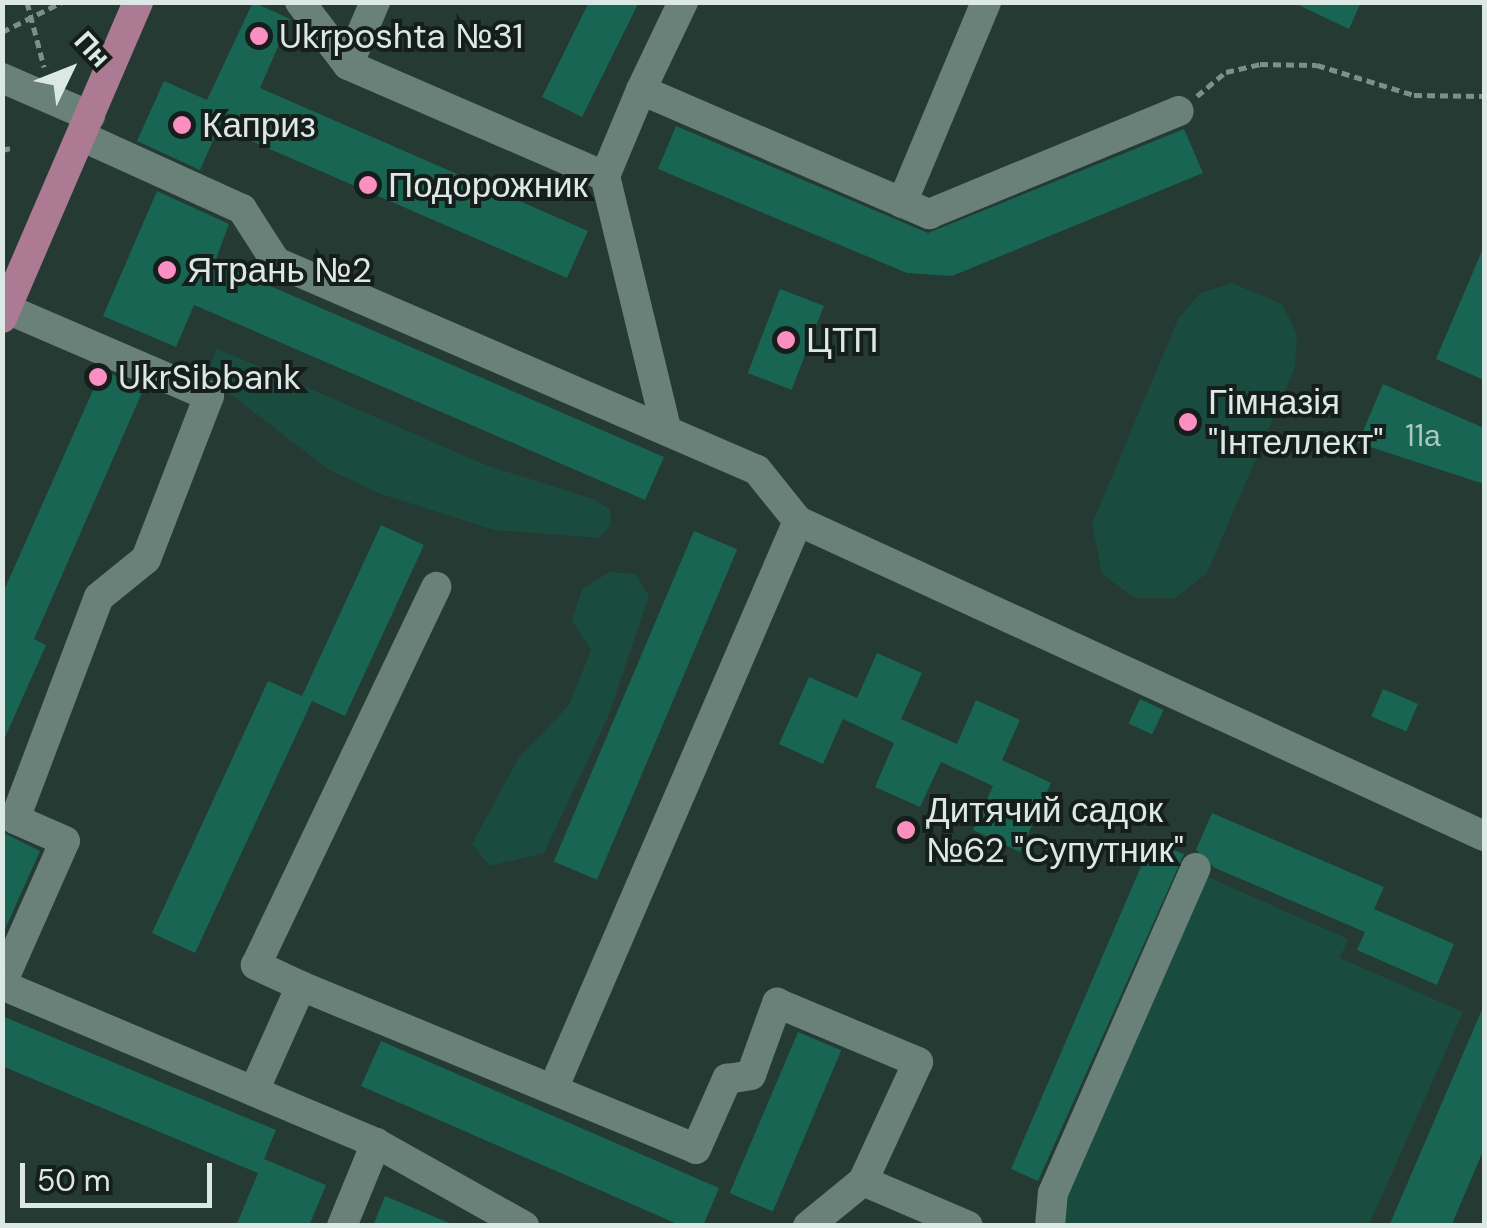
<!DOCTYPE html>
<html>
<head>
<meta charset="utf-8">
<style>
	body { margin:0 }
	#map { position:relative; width:1487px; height:1228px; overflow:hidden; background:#253a33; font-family:"DM Sans",sans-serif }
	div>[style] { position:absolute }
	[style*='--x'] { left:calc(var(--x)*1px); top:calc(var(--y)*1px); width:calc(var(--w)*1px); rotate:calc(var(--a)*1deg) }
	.green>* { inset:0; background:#194b3e }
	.building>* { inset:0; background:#176552; transform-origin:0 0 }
	.path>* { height:5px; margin-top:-2.5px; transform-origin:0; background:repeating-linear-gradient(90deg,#7e8e89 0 8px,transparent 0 13px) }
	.minor>* { height:30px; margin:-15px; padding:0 15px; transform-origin:15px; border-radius:15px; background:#6a8179 }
	.major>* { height:30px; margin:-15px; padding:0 15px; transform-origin:15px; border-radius:15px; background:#ac7a92 }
	.dots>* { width:28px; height:28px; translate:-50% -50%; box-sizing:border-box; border:5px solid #161e1b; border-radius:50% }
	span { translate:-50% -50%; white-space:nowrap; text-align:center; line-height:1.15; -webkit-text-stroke:8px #161e1b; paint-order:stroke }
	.number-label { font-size:30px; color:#abc7c0 }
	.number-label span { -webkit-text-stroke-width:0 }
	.poi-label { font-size:35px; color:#dce8e4 }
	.left { translate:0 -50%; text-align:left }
	.frame { position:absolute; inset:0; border:5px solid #dce8e4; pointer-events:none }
	.north { position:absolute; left:20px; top:20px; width:100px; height:100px; -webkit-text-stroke:8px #161e1b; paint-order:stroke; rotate:47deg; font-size:28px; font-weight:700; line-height:40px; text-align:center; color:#dce8e4 }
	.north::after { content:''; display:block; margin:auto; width:35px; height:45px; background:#dce8e4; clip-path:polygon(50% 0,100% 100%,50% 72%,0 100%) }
	.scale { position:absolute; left:20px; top:1163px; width:192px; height:45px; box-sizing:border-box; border:5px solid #dce8e4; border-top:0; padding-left:12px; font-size:30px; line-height:35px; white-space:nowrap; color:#dce8e4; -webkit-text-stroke:8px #161e1b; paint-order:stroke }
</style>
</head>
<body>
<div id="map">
	<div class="green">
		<div style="clip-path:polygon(1232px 283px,1282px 304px,1297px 334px,1295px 367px,1207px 573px,1175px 598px,1134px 598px,1102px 574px,1092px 524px,1178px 319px,1200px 293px)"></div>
		<div style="clip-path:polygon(216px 348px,486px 465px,593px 499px,610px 510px,611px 525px,599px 538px,494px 530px,381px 494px,329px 470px,208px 377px)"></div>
		<div style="clip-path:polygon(609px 572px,635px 574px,649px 595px,608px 717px,544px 853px,490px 866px,472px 844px,518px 759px,569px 705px,591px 650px,572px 620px,582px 589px)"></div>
		<div style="clip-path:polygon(1199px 873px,1348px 939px,1340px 958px,1463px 1012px,1369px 1225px,1064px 1226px,1047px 1218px)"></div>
	</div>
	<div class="building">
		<div style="clip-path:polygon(253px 2px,290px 19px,260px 88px,588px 231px,567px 278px,219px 127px,200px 170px,137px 141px,164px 81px,207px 100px)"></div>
		<div style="clip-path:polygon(589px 2px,639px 2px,582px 117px,542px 97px)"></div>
		<div style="clip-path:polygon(1292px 2px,1361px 2px,1349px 29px)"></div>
		<div style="clip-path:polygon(676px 126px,928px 233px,1184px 129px,1203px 173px,952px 276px,907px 273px,658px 169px)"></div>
		<div style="clip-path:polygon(157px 191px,229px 224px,215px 262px,664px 457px,645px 500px,194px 305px,176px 347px,103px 316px)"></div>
		<div style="clip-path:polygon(1484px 246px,1484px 380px,1436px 359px)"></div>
		<div style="left:780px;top:289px;width:47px;height:90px;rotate:21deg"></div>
		<div style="clip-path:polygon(102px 370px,144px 388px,34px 639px,46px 645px,2px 744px,2px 595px)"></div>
		<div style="clip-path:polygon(1383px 384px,1484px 428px,1484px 484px,1358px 443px)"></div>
		<div style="clip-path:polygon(381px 525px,424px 545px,345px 716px,312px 701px,195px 953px,152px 933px,268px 681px,302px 696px)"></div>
		<div style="left:694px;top:531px;width:47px;height:359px;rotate:23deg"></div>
		<div style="clip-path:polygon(877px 653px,922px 673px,901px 719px,957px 744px,976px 700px,1020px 720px,1002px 760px,1051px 783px,1020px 852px,973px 830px,993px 786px,941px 762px,920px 807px,875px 787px,894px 743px,843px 719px,823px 764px,779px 744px,809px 677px,857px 698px)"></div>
		<div style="left:1383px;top:689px;width:38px;height:30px;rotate:23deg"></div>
		<div style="left:1140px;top:699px;width:26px;height:27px;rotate:25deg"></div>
		<div style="clip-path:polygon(1212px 813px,1384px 887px,1374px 909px,1454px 944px,1437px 985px,1357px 950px,1365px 932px,1215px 868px,1196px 850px)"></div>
		<div style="clip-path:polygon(2px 832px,40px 851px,2px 936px)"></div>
		<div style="clip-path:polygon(1152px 841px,1184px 854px,1038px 1181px,1011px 1169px)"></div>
		<div style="clip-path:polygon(1484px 1005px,1484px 1149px,1451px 1226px,1389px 1226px)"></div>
		<div style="clip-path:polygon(2px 1016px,276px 1130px,264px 1159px,326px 1185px,309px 1226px,236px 1226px,258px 1173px,2px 1066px)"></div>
		<div style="left:798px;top:1032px;width:47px;height:175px;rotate:23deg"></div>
		<div style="clip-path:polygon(381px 1041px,719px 1188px,703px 1226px,682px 1226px,361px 1086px)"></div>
		<div style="clip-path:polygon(385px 1196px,454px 1225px,454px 1226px,373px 1226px)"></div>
	</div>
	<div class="path">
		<div style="--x:27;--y:2;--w:67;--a:75.3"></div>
		<div style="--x:2;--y:32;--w:67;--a:-26.6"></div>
		<div style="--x:1197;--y:96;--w:38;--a:-40"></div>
		<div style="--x:1226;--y:72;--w:35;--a:-13"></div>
		<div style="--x:1260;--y:64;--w:57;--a:1"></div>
		<div style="--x:1317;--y:65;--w:102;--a:17.2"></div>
		<div style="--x:1414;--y:95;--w:70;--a:0.8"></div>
		<div style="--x:2;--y:150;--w:9;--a:-13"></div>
	</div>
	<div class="minor">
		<div style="--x:300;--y:2;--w:79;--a:52.7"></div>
		<div style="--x:348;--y:65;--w:280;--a:23.4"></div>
		<div style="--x:348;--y:65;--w:69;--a:-66.8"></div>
		<div style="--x:2;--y:78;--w:96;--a:23.4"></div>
		<div style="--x:641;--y:90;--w:98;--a:-64.5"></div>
		<div style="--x:81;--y:136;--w:177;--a:24.4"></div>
		<div style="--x:242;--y:209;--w:63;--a:57.3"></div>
		<div style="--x:276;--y:262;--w:524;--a:23.39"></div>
		<div style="--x:757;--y:470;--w:65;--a:51.2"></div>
		<div style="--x:798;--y:521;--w:755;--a:24.66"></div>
		<div style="--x:902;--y:203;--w:218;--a:-67.3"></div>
		<div style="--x:666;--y:428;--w:259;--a:-103.6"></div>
		<div style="--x:605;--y:176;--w:93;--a:-67.3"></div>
		<div style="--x:641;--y:90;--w:314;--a:23.3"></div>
		<div style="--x:929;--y:214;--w:270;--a:-22.4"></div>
		<div style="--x:2;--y:983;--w:155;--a:-66.1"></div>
		<div style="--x:65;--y:841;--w:55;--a:-156.3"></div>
		<div style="--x:15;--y:819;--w:237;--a:-69.3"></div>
		<div style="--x:99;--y:597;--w:60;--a:-39"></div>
		<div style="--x:146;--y:559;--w:175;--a:-68.9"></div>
		<div style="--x:209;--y:396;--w:220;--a:-156.7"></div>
		<div style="--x:2;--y:985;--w:406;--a:22.9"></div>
		<div style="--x:376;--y:1143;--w:170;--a:29.3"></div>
		<div style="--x:301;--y:986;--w:50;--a:-155"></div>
		<div style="--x:256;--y:965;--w:419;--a:-64.5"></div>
		<div style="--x:553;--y:1089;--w:619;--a:-66.67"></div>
		<div style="--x:254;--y:1091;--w:115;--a:-65.9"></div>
		<div style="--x:301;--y:986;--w:427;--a:22.4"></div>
		<div style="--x:696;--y:1149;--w:77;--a:-66.1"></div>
		<div style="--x:727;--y:1079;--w:24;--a:-9"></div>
		<div style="--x:751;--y:1075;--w:77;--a:-70.1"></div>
		<div style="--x:777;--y:1003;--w:153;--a:22.7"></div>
		<div style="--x:918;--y:1062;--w:131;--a:114.8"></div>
		<div style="--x:342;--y:1226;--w:90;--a:-67.7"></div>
		<div style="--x:808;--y:1226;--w:71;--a:-39.3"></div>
		<div style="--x:863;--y:1181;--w:114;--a:23.2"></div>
		<div style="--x:1050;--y:1226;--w:33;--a:-85"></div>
		<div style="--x:1053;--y:1193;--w:355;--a:-66.3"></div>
	</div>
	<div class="major">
		<div style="--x:2;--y:318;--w:344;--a:-66.7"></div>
	</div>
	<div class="dots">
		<div style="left:259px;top:36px;background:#fc8fc1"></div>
		<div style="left:182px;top:125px;background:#fc8fc1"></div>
		<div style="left:368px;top:185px;background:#fc8fc1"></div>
		<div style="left:167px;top:270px;background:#fc8fc1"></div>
		<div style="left:786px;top:340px;background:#fc8fc1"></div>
		<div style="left:98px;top:377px;background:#fc8fc1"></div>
		<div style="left:1188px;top:422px;background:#fc8fc1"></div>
		<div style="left:906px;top:830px;background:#fc8fc1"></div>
	</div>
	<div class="number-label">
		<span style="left:1423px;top:436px">11а</span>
	</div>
	<div class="poi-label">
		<span class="left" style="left:279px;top:36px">Ukrposhta №31</span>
		<span class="left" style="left:202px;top:125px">Каприз</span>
		<span class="left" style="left:388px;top:185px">Подорожник</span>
		<span class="left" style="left:187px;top:270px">Ятрань №2</span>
		<span class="left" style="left:806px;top:340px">ЦТП</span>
		<span class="left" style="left:118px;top:377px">UkrSibbank</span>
		<span class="left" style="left:1208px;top:422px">Гімназія<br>"Інтеллект"</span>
		<span class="left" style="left:926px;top:830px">Дитячий садок<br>№62 "Супутник"</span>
	</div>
	<div class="frame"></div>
	<div class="north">Пн</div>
	<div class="scale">50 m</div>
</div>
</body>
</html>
